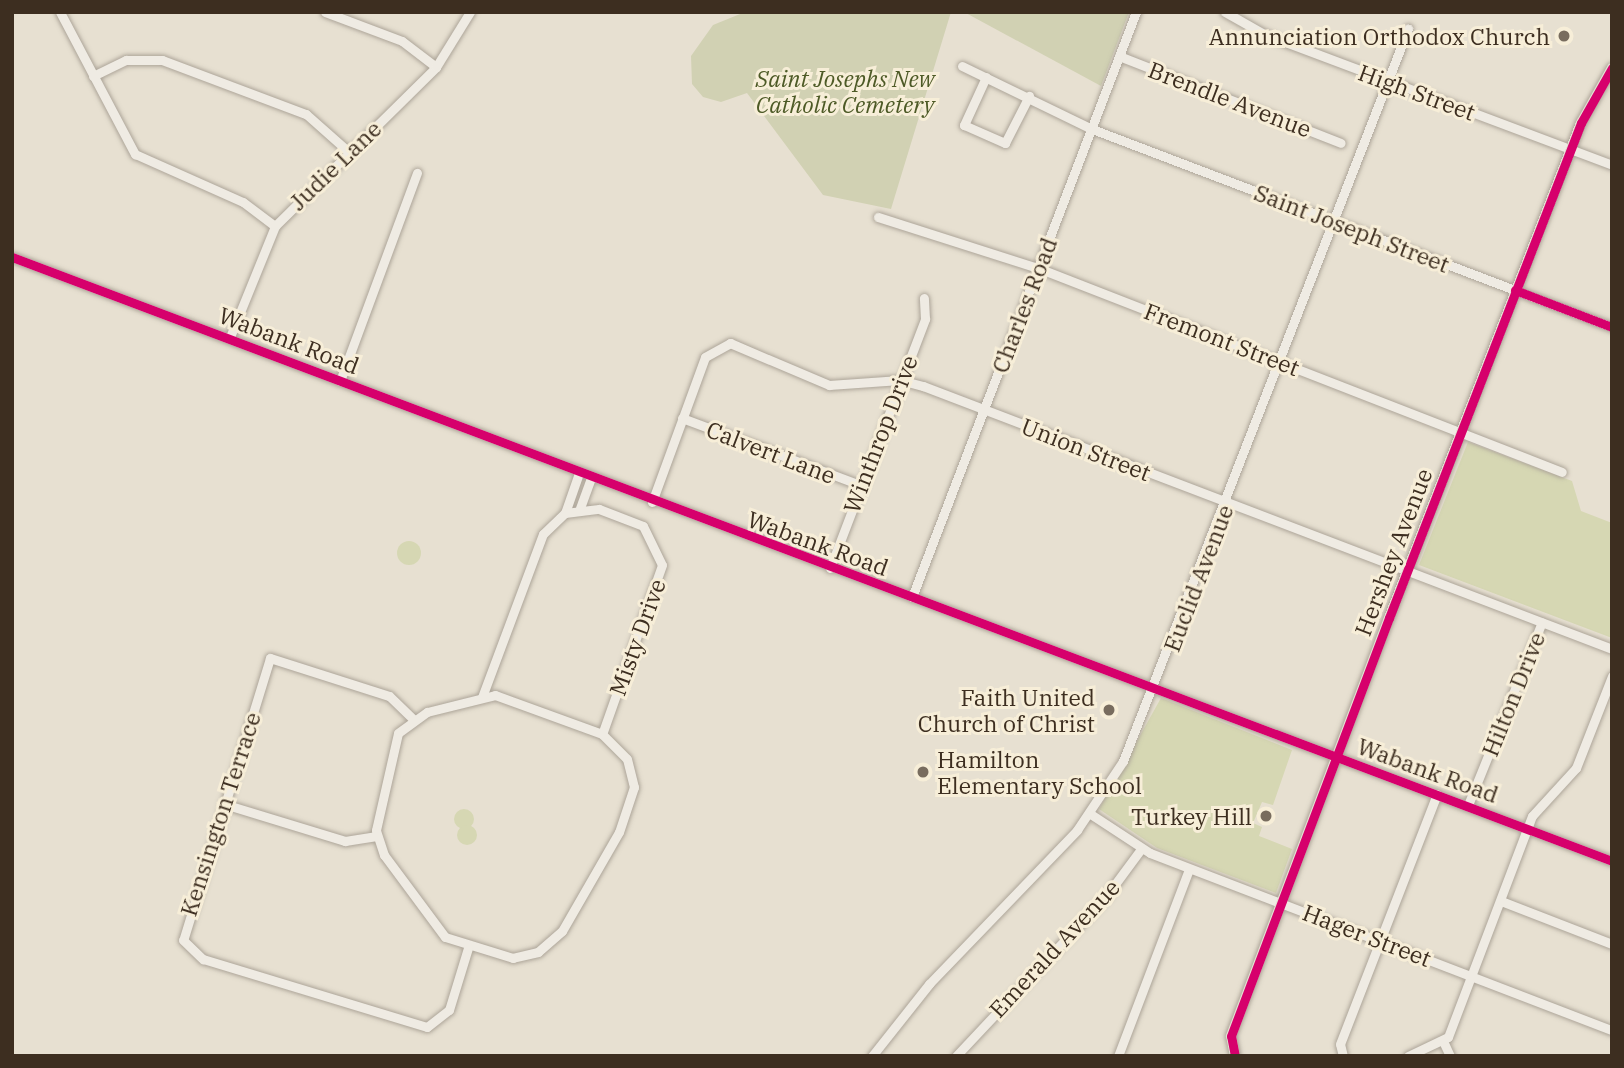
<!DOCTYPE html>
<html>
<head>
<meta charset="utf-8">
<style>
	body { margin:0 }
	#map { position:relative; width:1624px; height:1068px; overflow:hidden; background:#e7e0d1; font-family:"IBM Plex Serif",serif }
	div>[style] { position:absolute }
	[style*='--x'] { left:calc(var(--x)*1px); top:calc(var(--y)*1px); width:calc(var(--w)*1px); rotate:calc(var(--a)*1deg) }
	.green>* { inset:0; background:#d6d7b3 }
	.round { border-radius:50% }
	.cemetery>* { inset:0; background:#d1d1b3 }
	.roads { filter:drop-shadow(0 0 2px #ada599) drop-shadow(0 0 2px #ada599) }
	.minor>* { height:9px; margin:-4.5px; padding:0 4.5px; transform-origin:4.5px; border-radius:4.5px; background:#efebe3 }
	.major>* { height:10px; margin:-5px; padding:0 5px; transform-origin:5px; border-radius:5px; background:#e6e1d4 }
	.cycleway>* { height:9px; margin:-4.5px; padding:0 4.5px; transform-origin:4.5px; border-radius:4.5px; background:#d6006c }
	.dots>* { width:19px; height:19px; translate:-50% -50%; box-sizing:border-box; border:4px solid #f7eed8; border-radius:50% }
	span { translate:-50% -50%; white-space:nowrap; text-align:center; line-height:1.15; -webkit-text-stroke:6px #f7eed8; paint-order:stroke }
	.poi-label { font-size:23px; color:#3d2e20 }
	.right { translate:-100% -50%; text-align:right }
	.left { translate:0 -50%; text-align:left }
	.park-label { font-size:23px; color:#4d5a26; font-style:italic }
	.street-label { font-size:23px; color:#3d2e20 }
	.frame { position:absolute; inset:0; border:14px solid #3d2e20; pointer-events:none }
</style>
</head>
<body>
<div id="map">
	<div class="green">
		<div style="clip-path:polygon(1468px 442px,1572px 481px,1581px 511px,1612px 523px,1612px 638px,1419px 565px)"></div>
		<div class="round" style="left:397px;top:541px;width:24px;height:24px"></div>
		<div style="clip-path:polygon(1161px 698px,1292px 750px,1273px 805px,1262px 802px,1253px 823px,1262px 827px,1259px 836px,1292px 849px,1276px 893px,1157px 848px,1099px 809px)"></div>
		<div class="round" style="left:454px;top:809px;width:20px;height:20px"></div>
		<div class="round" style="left:457px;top:825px;width:20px;height:20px"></div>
	</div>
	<div class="cemetery">
		<div style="clip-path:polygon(745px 12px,951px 12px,891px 209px,823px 195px,747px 93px,721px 102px,703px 97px,692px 84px,691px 56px,713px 25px)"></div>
		<div style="clip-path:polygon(964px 12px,1129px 12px,1101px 86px)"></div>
	</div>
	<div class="roads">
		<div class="minor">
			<div style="--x:60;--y:12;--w:161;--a:62.2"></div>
			<div style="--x:135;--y:154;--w:118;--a:24"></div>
			<div style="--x:243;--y:202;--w:40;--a:37"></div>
			<div style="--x:325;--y:12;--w:82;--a:20.6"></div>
			<div style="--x:402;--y:41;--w:43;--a:37.4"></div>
			<div style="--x:1225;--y:12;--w:45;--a:29.4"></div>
			<div style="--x:1264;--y:34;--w:372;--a:20.6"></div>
			<div style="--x:1119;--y:56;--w:238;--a:21.4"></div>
			<div style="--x:962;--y:66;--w:144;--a:25.9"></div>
			<div style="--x:1092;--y:129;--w:556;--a:20.85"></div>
			<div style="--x:93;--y:76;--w:37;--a:-26"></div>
			<div style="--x:126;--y:60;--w:36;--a:0"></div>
			<div style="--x:162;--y:60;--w:154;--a:20.6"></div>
			<div style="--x:306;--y:114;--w:57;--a:41.5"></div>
			<div style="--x:986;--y:77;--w:53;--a:114.6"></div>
			<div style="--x:964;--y:125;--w:45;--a:23.7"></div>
			<div style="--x:1005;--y:143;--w:53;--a:-62.9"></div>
			<div style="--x:878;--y:217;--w:168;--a:17.7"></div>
			<div style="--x:1038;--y:268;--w:562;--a:21.27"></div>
			<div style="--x:12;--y:257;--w:1710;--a:20.68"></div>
			<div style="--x:230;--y:337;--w:120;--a:-67.9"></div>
			<div style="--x:275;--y:226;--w:226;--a:-44.6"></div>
			<div style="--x:436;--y:67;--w:65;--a:-58.3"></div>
			<div style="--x:340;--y:381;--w:222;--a:-69.7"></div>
			<div style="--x:682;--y:418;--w:190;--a:20.6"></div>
			<div style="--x:652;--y:502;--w:154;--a:-69.9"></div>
			<div style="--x:705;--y:357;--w:29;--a:-29"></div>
			<div style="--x:730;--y:343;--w:108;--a:23"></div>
			<div style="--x:829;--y:385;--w:71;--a:-4"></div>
			<div style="--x:900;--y:380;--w:24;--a:15"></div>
			<div style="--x:923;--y:386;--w:737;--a:20.89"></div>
			<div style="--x:580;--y:508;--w:32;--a:-70"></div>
			<div style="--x:565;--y:513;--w:42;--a:-70.7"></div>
			<div style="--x:830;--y:568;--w:267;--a:-69.1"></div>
			<div style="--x:925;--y:319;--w:21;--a:-93"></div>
			<div style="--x:912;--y:597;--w:626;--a:-69.05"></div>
			<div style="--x:495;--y:695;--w:114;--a:20"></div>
			<div style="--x:602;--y:734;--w:35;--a:45"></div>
			<div style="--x:627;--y:759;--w:29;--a:76"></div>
			<div style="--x:634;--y:787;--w:47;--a:108.4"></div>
			<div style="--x:619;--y:832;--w:114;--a:119.9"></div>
			<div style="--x:562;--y:931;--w:32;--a:139"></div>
			<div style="--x:538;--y:952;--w:26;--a:167"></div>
			<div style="--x:513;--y:958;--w:71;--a:-162.8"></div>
			<div style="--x:445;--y:937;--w:102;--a:-126.6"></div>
			<div style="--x:384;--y:855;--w:26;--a:-108"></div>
			<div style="--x:376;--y:830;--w:99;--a:-77.2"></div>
			<div style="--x:398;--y:733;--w:36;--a:-36"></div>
			<div style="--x:427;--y:712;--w:70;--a:-14"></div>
			<div style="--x:482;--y:697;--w:174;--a:-69.5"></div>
			<div style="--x:543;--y:534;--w:30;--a:-44"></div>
			<div style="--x:565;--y:513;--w:34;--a:-7"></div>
			<div style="--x:599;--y:509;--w:47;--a:21.1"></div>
			<div style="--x:643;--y:526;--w:43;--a:64"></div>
			<div style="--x:662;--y:565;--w:179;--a:109.5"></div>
			<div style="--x:413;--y:719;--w:33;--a:-136"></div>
			<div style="--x:389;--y:696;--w:125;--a:-162.3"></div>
			<div style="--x:270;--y:658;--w:295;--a:107.1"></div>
			<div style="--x:183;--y:940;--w:28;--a:44"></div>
			<div style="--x:203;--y:959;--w:234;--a:16.9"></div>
			<div style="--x:427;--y:1027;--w:28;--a:-38"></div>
			<div style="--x:449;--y:1010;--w:65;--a:-73"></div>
			<div style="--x:224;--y:804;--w:127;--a:17"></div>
			<div style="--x:345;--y:841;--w:32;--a:-9"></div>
			<div style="--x:1468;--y:805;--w:197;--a:-68"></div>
			<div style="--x:1089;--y:813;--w:73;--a:33.3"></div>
			<div style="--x:1150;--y:853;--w:495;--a:21"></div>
			<div style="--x:1501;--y:901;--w:119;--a:21.2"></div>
			<div style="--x:1443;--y:1041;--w:17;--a:65"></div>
			<div style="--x:872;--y:1056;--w:92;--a:-51.6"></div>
			<div style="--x:929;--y:984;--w:214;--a:-46.1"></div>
			<div style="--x:1077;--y:830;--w:83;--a:-56.3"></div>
			<div style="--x:1123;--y:761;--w:786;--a:-68.73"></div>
			<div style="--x:956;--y:1056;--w:221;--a:-46.8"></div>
			<div style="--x:1107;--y:895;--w:57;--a:-53.5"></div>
			<div style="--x:1118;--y:1056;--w:200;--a:-69.2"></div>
			<div style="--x:1343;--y:1056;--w:12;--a:-104"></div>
			<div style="--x:1340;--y:1044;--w:268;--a:-68.8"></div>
			<div style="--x:1408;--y:1056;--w:44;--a:-25.4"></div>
			<div style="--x:1448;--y:1037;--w:236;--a:-69.2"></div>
			<div style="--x:1532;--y:816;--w:65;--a:-47.5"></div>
			<div style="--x:1576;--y:768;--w:99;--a:-68.6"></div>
		</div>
		<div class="major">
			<div style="--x:1235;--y:1056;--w:20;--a:-101"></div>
			<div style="--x:1231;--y:1036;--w:447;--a:-69.3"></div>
			<div style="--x:1389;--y:618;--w:531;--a:-68.8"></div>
			<div style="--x:1581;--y:123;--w:63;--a:-60.6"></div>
		</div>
	</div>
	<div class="cycleway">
		<div style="--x:12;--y:257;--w:1710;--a:20.68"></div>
		<div style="--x:1515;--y:290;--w:104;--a:20.9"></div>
		<div style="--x:1235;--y:1056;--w:20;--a:-101"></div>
		<div style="--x:1231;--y:1036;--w:447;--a:-69.3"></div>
		<div style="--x:1389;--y:618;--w:531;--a:-68.8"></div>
		<div style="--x:1581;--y:123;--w:63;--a:-60.6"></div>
	</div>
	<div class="dots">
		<div style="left:1564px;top:36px;background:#786c5e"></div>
		<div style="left:1109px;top:710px;background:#786c5e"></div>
		<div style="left:923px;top:772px;background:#786c5e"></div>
		<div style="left:1266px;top:816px;background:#786c5e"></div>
	</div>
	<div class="poi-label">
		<span class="right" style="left:1550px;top:36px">Annunciation Orthodox Church</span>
		<span class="right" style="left:1095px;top:710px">Faith United<br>Church of Christ</span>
		<span class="left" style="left:937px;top:772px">Hamilton<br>Elementary School</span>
		<span class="right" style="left:1252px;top:816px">Turkey Hill</span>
	</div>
	<div class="park-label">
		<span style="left:845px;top:91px">Saint Josephs New<br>Catholic Cemetery</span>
	</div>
	<div class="street-label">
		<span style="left:1417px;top:92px;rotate:20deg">High Street</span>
		<span style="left:1230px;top:99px;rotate:21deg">Brendle Avenue</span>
		<span style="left:335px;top:165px;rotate:-44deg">Judie Lane</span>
		<span style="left:1352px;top:228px;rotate:21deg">Saint Joseph Street</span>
		<span style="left:1024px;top:305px;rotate:-69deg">Charles Road</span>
		<span style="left:1222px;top:339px;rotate:21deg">Fremont Street</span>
		<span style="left:289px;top:340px;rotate:21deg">Wabank Road</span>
		<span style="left:880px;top:434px;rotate:-69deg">Winthrop Drive</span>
		<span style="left:1086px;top:449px;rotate:21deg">Union Street</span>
		<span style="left:771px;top:452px;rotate:21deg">Calvert Lane</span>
		<span style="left:818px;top:543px;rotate:20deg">Wabank Road</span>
		<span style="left:1393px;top:552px;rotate:-69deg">Hershey Avenue</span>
		<span style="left:1198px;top:578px;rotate:-69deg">Euclid Avenue</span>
		<span style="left:637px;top:637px;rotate:-70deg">Misty Drive</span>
		<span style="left:1513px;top:694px;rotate:-68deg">Hilton Drive</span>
		<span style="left:1428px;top:770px;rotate:20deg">Wabank Road</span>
		<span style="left:220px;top:814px;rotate:-72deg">Kensington Terrace</span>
		<span style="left:1367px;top:935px;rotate:21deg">Hager Street</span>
		<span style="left:1054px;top:948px;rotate:-47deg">Emerald Avenue</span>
	</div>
	<div class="frame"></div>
</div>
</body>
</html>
